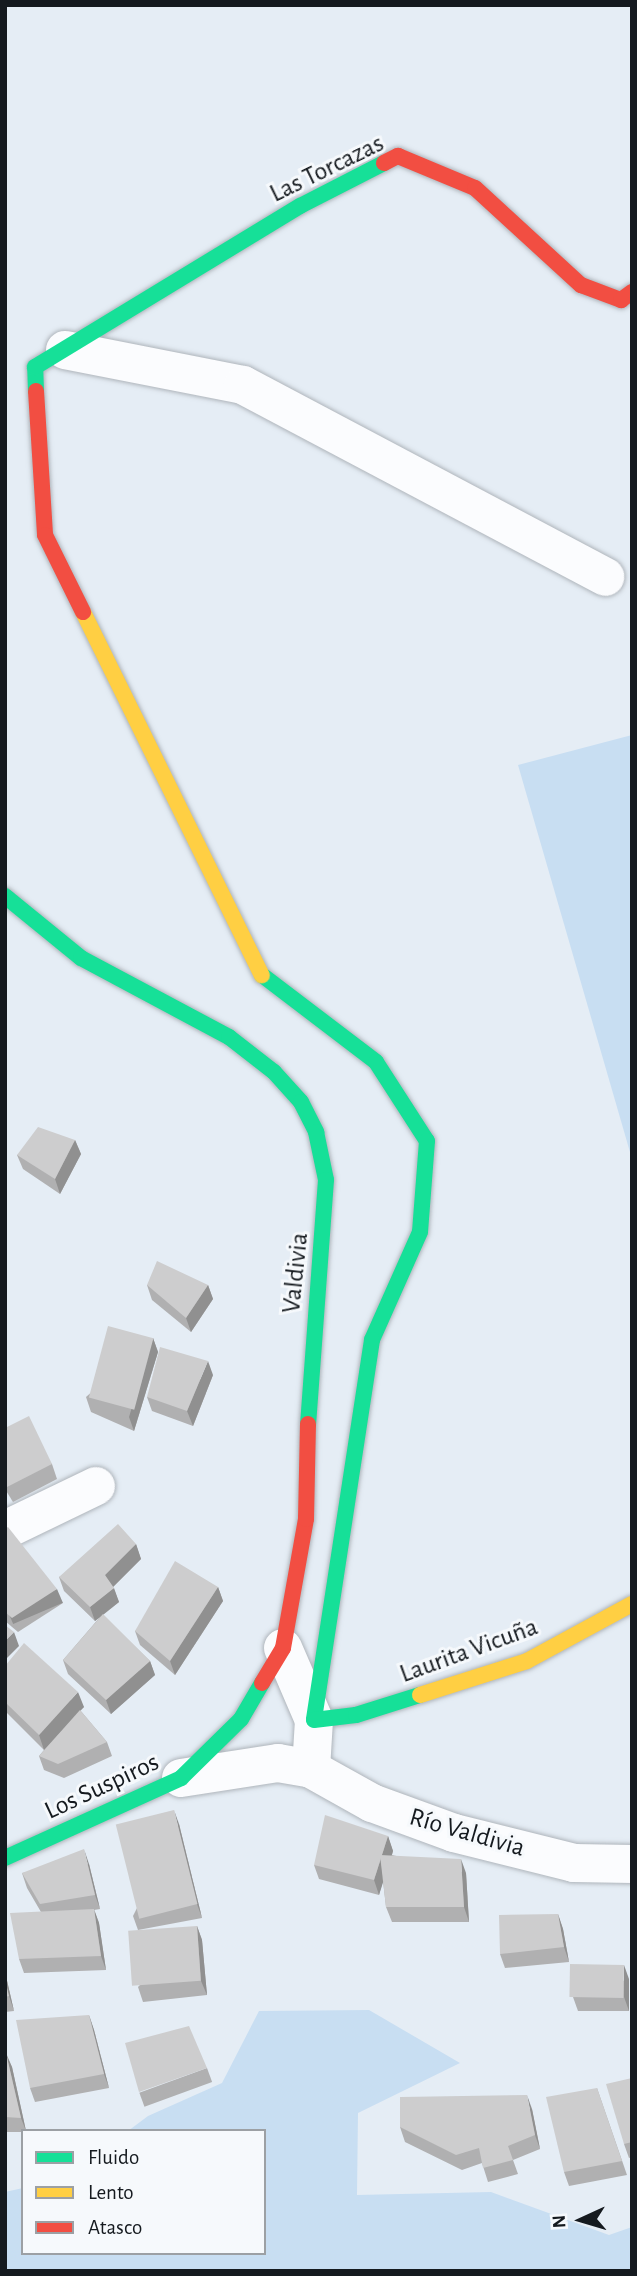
<!DOCTYPE html>
<html>
<head>
<meta charset="utf-8">
<style>
	body { margin:0 }
	#map { position:relative; width:637px; height:2276px; overflow:hidden; background:#e5edf5; font-family:"Alegreya Sans",sans-serif }
	div>[style] { position:absolute }
	[style*='--x'] { left:calc(var(--x)*1px); top:calc(var(--y)*1px); width:calc(var(--w)*1px); rotate:calc(var(--a)*1deg) }
	.green>* { inset:0; background:#c8def2 }
	.roads { filter:drop-shadow(0 0 2px #afb5bb) drop-shadow(0 0 2px #afb5bb) }
	.street>* { height:38px; margin:-19px; padding:0 19px; transform-origin:19px; border-radius:19px; background:#fbfcfe }
	.fast>* { height:16px; margin:-8px; padding:0 8px; transform-origin:8px; border-radius:8px; background:#16e098 }
	.slow>* { height:16px; margin:-8px; padding:0 8px; transform-origin:8px; border-radius:8px; background:#ffcf43 }
	.jam>* { height:16px; margin:-8px; padding:0 8px; transform-origin:8px; border-radius:8px; background:#f24e42 }
	.wall>* { inset:0; background:#b0b0b1; transform-origin:0 0 }
	.shaded-wall>* { inset:0; background:#909090; transform-origin:0 0 }
	.building>* { inset:0; background:#cdcdce; transform-origin:0 0 }
	span { translate:-50% -50%; white-space:nowrap; text-align:center; line-height:1.15; -webkit-text-stroke:6px #f6f9fc; paint-order:stroke }
	.street-label { font-size:26px; color:#151a1f }
	.frame { position:absolute; inset:0; border:7px solid #151a1f; pointer-events:none }
	.legend { position:absolute; left:21px; top:2129px; width:245px; height:126px; box-sizing:border-box; background:#f6f9fc; border:2px solid #9ca0a4; margin:0; padding:9px 12px; list-style:none; font-size:21px; color:#151a1f }
	.legend li { display:flex; align-items:center; gap:14px; height:35px }
	.legend b { width:35px; border:2px solid #9ca0a4 }
	.north { position:absolute; left:546px; top:2185px; width:70px; height:70px; -webkit-text-stroke:5px #f6f9fc; paint-order:stroke; rotate:266deg; font-size:19px; font-weight:700; line-height:28px; text-align:center; color:#151a1f }
	.north::after { content:''; display:block; margin:auto; width:24px; height:32px; background:#151a1f; clip-path:polygon(50% 0,100% 100%,50% 72%,0 100%) }
</style>
</head>
<body>
<div id="map">
	<div class="green">
		<div style="clip-path:polygon(632px 735px,632px 1159px,518px 765px)"></div>
		<div style="clip-path:polygon(369px 2010px,460px 2063px,358px 2113px,357px 2195px,491px 2192px,609px 2235px,632px 2227px,632px 2271px,5px 2271px,5px 2192px,23px 2188px,23px 2253px,264px 2253px,264px 2131px,128px 2131px,148px 2116px,222px 2083px,259px 2011px)"></div>
	</div>
	<div class="roads">
		<div class="street">
			<div style="--x:65;--y:350;--w:181;--a:11.1"></div>
			<div style="--x:243;--y:385;--w:410;--a:27.9"></div>
			<div style="--x:5;--y:1530;--w:101;--a:-25.8"></div>
			<div style="--x:283;--y:1648;--w:78;--a:66.7"></div>
			<div style="--x:314;--y:1720;--w:49;--a:93.5"></div>
			<div style="--x:311;--y:1769;--w:70;--a:29.1"></div>
			<div style="--x:372;--y:1803;--w:87;--a:20.1"></div>
			<div style="--x:454;--y:1833;--w:124;--a:14"></div>
			<div style="--x:574;--y:1863;--w:58;--a:1"></div>
			<div style="--x:181;--y:1778;--w:98;--a:-8.8"></div>
			<div style="--x:278;--y:1763;--w:34;--a:10"></div>
		</div>
		<div class="fast">
			<div style="--x:36;--y:391;--w:24;--a:-92"></div>
			<div style="--x:35;--y:367;--w:310;--a:-31.3"></div>
			<div style="--x:300;--y:206;--w:94;--a:-27.1"></div>
			<div style="--x:5;--y:896;--w:98;--a:39.2"></div>
			<div style="--x:81;--y:958;--w:168;--a:28.1"></div>
			<div style="--x:229;--y:1037;--w:57;--a:37.9"></div>
			<div style="--x:274;--y:1072;--w:40;--a:48"></div>
			<div style="--x:301;--y:1102;--w:34;--a:63"></div>
			<div style="--x:316;--y:1132;--w:49;--a:78.2"></div>
			<div style="--x:326;--y:1180;--w:245;--a:94.2"></div>
			<div style="--x:262;--y:975;--w:143;--a:37.3"></div>
			<div style="--x:376;--y:1062;--w:94;--a:57.2"></div>
			<div style="--x:427;--y:1141;--w:91;--a:94.4"></div>
			<div style="--x:420;--y:1232;--w:118;--a:114"></div>
			<div style="--x:372;--y:1340;--w:384;--a:98.7"></div>
			<div style="--x:314;--y:1720;--w:42;--a:-6.8"></div>
			<div style="--x:356;--y:1715;--w:67;--a:-17.4"></div>
			<div style="--x:5;--y:1858;--w:193;--a:-24.4"></div>
			<div style="--x:181;--y:1778;--w:84;--a:-44.5"></div>
			<div style="--x:241;--y:1719;--w:42;--a:-59.7"></div>
		</div>
		<div class="slow">
			<div style="--x:83;--y:612;--w:405;--a:63.8"></div>
			<div style="--x:420;--y:1695;--w:112;--a:-17.6"></div>
			<div style="--x:527;--y:1661;--w:119;--a:-28.5"></div>
		</div>
		<div class="jam">
			<div style="--x:384;--y:163;--w:16;--a:-27"></div>
			<div style="--x:398;--y:156;--w:83;--a:22.6"></div>
			<div style="--x:475;--y:188;--w:144;--a:42.5"></div>
			<div style="--x:581;--y:285;--w:43;--a:20.6"></div>
			<div style="--x:621;--y:300;--w:14;--a:-36"></div>
			<div style="--x:36;--y:391;--w:144;--a:86.4"></div>
			<div style="--x:45;--y:535;--w:86;--a:63.7"></div>
			<div style="--x:262;--y:1683;--w:41;--a:-59"></div>
			<div style="--x:283;--y:1648;--w:131;--a:-79.9"></div>
			<div style="--x:306;--y:1519;--w:95;--a:-88.8"></div>
		</div>
	</div>
	<div class="wall">
		<div style="clip-path:polygon(75px 1140px,81px 1154px,60px 1194px,23px 1169px,17px 1155px)"></div>
		<div style="clip-path:polygon(147px 1285px,208px 1285px,213px 1299px,191px 1332px,152px 1300px)"></div>
		<div style="clip-path:polygon(153px 1338px,158px 1352px,134px 1431px,91px 1412px,86px 1397px)"></div>
		<div style="clip-path:polygon(213px 1375px,193px 1426px,152px 1411px,147px 1397px)"></div>
		<div style="clip-path:polygon(5px 1428px,52px 1464px,57px 1479px,13px 1502px,5px 1489px)"></div>
		<div style="clip-path:polygon(5px 1529px,63px 1603px,18px 1632px,5px 1621px)"></div>
		<div style="clip-path:polygon(136px 1544px,141px 1559px,113px 1587px,119px 1602px,103px 1615px,150px 1661px,155px 1675px,111px 1714px,68px 1674px,63px 1660px,100px 1617px,95px 1621px,64px 1591px,59px 1577px)"></div>
		<div style="clip-path:polygon(218px 1587px,223px 1601px,175px 1675px,140px 1645px,135px 1631px)"></div>
		<div style="clip-path:polygon(5px 1666px,84px 1707px,80px 1710px,107px 1742px,112px 1756px,64px 1778px,44px 1770px,39px 1756px,44px 1750px,5px 1711px)"></div>
		<div style="clip-path:polygon(179px 1824px,202px 1918px,138px 1930px,133px 1916px)"></div>
		<div style="clip-path:polygon(388px 1836px,393px 1851px,392px 1855px,466px 1873px,469px 1922px,392px 1922px,386px 1907px,383px 1881px,379px 1895px,319px 1879px,314px 1865px)"></div>
		<div style="clip-path:polygon(89px 1864px,100px 1909px,94px 1910px,99px 1923px,106px 1970px,24px 1973px,19px 1959px,41px 1912px,27px 1888px,22px 1873px)"></div>
		<div style="clip-path:polygon(558px 1914px,563px 1929px,569px 1962px,505px 1968px,500px 1954px)"></div>
		<div style="clip-path:polygon(197px 1926px,202px 1940px,207px 1995px,143px 2002px,138px 1987px)"></div>
		<div style="clip-path:polygon(5px 1972px,14px 2011px,5px 2012px)"></div>
		<div style="clip-path:polygon(629px 1979px,629px 2011px,578px 2011px,573px 1997px)"></div>
		<div style="clip-path:polygon(89px 2015px,94px 2030px,109px 2088px,35px 2102px,30px 2088px)"></div>
		<div style="clip-path:polygon(5px 2053px,12px 2067px,26px 2131px,23px 2131px,23px 2132px,5px 2132px)"></div>
		<div style="left:207px;top:2068px;width:15px;height:72px;rotate:70deg"></div>
		<div style="clip-path:polygon(632px 2078px,632px 2157px,629px 2158px,624px 2144px)"></div>
		<div style="clip-path:polygon(597px 2088px,627px 2175px,569px 2186px,564px 2172px)"></div>
		<div style="clip-path:polygon(532px 2109px,540px 2149px,513px 2160px,518px 2174px,488px 2182px,482px 2163px,462px 2170px,405px 2142px,400px 2127px)"></div>
	</div>
	<div class="shaded-wall">
		<div style="clip-path:polygon(75px 1140px,81px 1154px,60px 1194px,55px 1179px)"></div>
		<div style="clip-path:polygon(208px 1285px,213px 1299px,191px 1332px,186px 1318px)"></div>
		<div style="clip-path:polygon(153px 1338px,158px 1352px,134px 1431px,129px 1417px)"></div>
		<div style="clip-path:polygon(208px 1361px,213px 1375px,193px 1426px,187px 1411px)"></div>
		<div style="clip-path:polygon(136px 1544px,141px 1559px,110px 1590px,105px 1575px)"></div>
		<div style="clip-path:polygon(218px 1587px,223px 1601px,175px 1675px,170px 1661px)"></div>
		<div style="clip-path:polygon(114px 1588px,119px 1602px,95px 1621px,90px 1607px)"></div>
		<div style="left:57px;top:1589px;width:15px;height:54px;rotate:67deg"></div>
		<div style="clip-path:polygon(14px 1632px,19px 1646px,5px 1660px,5px 1641px)"></div>
		<div style="clip-path:polygon(150px 1661px,155px 1675px,111px 1714px,106px 1700px)"></div>
		<div style="clip-path:polygon(78px 1692px,84px 1707px,44px 1750px,39px 1735px)"></div>
		<div style="clip-path:polygon(174px 1810px,179px 1824px,202px 1918px,197px 1904px)"></div>
		<div style="clip-path:polygon(388px 1836px,393px 1851px,379px 1895px,374px 1880px)"></div>
		<div style="clip-path:polygon(84px 1849px,89px 1864px,100px 1909px,95px 1895px)"></div>
		<div style="clip-path:polygon(461px 1859px,466px 1873px,469px 1922px,464px 1907px)"></div>
		<div style="clip-path:polygon(94px 1909px,99px 1923px,106px 1970px,101px 1956px)"></div>
		<div style="clip-path:polygon(558px 1914px,563px 1929px,569px 1962px,564px 1947px)"></div>
		<div style="clip-path:polygon(197px 1926px,202px 1940px,207px 1995px,201px 1981px)"></div>
		<div style="clip-path:polygon(624px 1965px,629px 1979px,629px 2011px,624px 1997px)"></div>
		<div style="clip-path:polygon(5px 1972px,14px 2011px,9px 1996px,5px 1980px)"></div>
		<div style="clip-path:polygon(89px 2015px,94px 2030px,109px 2088px,104px 2074px)"></div>
		<div style="clip-path:polygon(6px 2053px,12px 2067px,26px 2131px,21px 2118px)"></div>
		<div style="clip-path:polygon(527px 2095px,532px 2109px,540px 2149px,535px 2135px)"></div>
	</div>
	<div class="building">
		<div style="clip-path:polygon(38px 1127px,75px 1140px,55px 1179px,17px 1155px)"></div>
		<div style="clip-path:polygon(157px 1261px,208px 1285px,186px 1318px,147px 1285px)"></div>
		<div style="left:108px;top:1326px;width:47px;height:74px;rotate:15deg"></div>
		<div style="clip-path:polygon(160px 1347px,208px 1361px,187px 1411px,147px 1397px)"></div>
		<div style="clip-path:polygon(29px 1416px,52px 1464px,7px 1487px,5px 1484px,5px 1428px)"></div>
		<div style="clip-path:polygon(118px 1524px,136px 1544px,105px 1575px,114px 1588px,90px 1607px,59px 1577px)"></div>
		<div style="clip-path:polygon(8px 1527px,57px 1589px,12px 1618px,5px 1612px,5px 1529px)"></div>
		<div style="clip-path:polygon(175px 1561px,218px 1587px,170px 1661px,135px 1631px)"></div>
		<div style="clip-path:polygon(103px 1614px,150px 1661px,106px 1700px,63px 1660px)"></div>
		<div style="clip-path:polygon(5px 1625px,14px 1632px,5px 1641px)"></div>
		<div style="clip-path:polygon(24px 1643px,78px 1692px,39px 1735px,5px 1702px,5px 1666px)"></div>
		<div style="clip-path:polygon(80px 1710px,107px 1742px,58px 1764px,39px 1756px)"></div>
		<div style="left:174px;top:1810px;width:97px;height:60px;rotate:76deg"></div>
		<div style="clip-path:polygon(325px 1815px,388px 1836px,374px 1880px,314px 1865px)"></div>
		<div style="clip-path:polygon(84px 1849px,95px 1895px,40px 1904px,22px 1873px)"></div>
		<div style="clip-path:polygon(380px 1855px,461px 1859px,464px 1907px,386px 1907px)"></div>
		<div style="clip-path:polygon(94px 1909px,101px 1956px,19px 1959px,10px 1913px)"></div>
		<div style="clip-path:polygon(558px 1914px,564px 1947px,500px 1954px,499px 1915px)"></div>
		<div style="left:197px;top:1926px;width:55px;height:69px;rotate:86deg"></div>
		<div style="left:570px;top:1964px;width:54px;height:33px;rotate:1deg"></div>
		<div style="clip-path:polygon(5px 1980px,9px 1996px,5px 1997px)"></div>
		<div style="clip-path:polygon(89px 2015px,104px 2074px,30px 2088px,16px 2020px)"></div>
		<div style="clip-path:polygon(189px 2026px,207px 2068px,139px 2092px,125px 2043px)"></div>
		<div style="clip-path:polygon(5px 2053px,6px 2053px,21px 2118px,5px 2117px)"></div>
		<div style="clip-path:polygon(632px 2078px,632px 2142px,624px 2144px,606px 2084px)"></div>
		<div style="clip-path:polygon(597px 2088px,622px 2161px,564px 2172px,546px 2097px)"></div>
		<div style="clip-path:polygon(527px 2095px,535px 2135px,508px 2146px,513px 2160px,483px 2168px,479px 2148px,456px 2155px,400px 2127px,400px 2097px)"></div>
	</div>
	<div class="street-label">
		<span style="left:327px;top:169px;rotate:-26deg">Las Torcazas</span>
		<span style="left:296px;top:1273px;rotate:-84deg">Valdivia</span>
		<span style="left:469px;top:1651px;rotate:-20deg">Laurita Vicuña</span>
		<span style="left:102px;top:1787px;rotate:-25deg">Los Suspiros</span>
		<span style="left:467px;top:1833px;rotate:16deg">Río Valdivia</span>
	</div>
	<div class="frame"></div>
	<ul class="legend">
	<li><b style="height:9px;background:#16e098"></b>Fluido</li>
	<li><b style="height:9px;background:#ffcf43"></b>Lento</li>
	<li><b style="height:9px;background:#f24e42"></b>Atasco</li>
	</ul>
	<div class="north">N</div>
</div>
</body>
</html>
